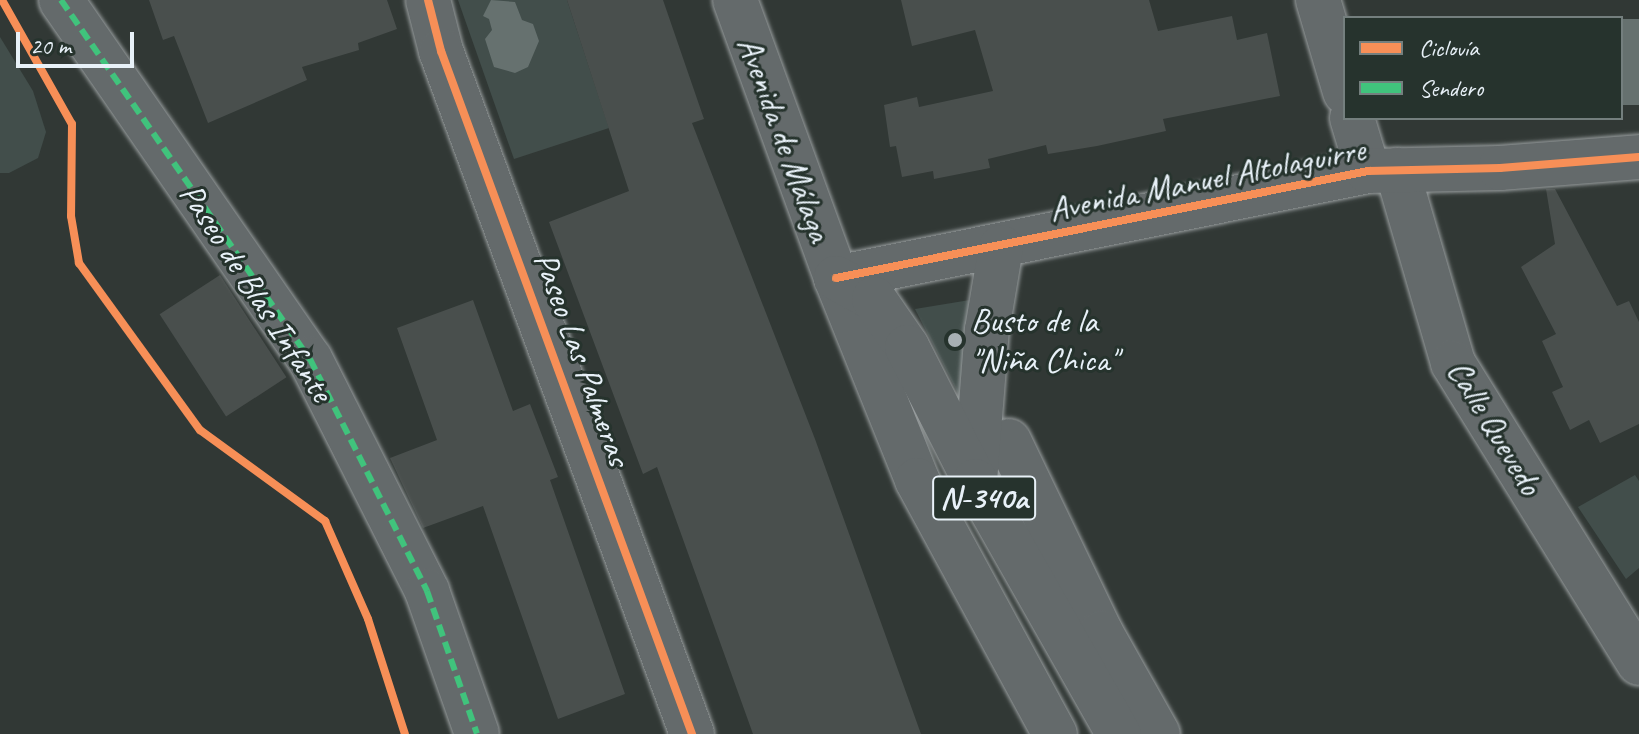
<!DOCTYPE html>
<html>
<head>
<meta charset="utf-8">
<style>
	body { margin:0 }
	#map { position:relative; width:1639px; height:734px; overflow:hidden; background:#313835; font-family:Caveat,sans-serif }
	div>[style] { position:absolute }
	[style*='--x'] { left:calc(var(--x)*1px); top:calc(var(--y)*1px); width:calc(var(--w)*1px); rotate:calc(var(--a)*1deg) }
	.green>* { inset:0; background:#424e4b }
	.water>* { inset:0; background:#66716f; transform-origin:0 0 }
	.building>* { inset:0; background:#494f4d; transform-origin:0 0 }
	.roads { filter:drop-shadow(0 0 2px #989d9e) drop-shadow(0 0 2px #989d9e) }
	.minor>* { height:44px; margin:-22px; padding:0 22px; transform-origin:22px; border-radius:22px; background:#646a6b }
	.major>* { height:44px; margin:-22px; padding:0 22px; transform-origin:22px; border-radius:22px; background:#646a6b }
	.quiet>* { height:6px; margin-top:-3px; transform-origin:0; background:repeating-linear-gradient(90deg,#40c37c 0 12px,transparent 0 18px) }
	.cycleway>* { height:8px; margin:-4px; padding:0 4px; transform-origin:4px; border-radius:4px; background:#f78f57 }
	.dots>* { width:22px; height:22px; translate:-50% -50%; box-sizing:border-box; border:4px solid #26332d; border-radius:50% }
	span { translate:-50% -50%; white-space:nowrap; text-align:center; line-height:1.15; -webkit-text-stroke:6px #26332d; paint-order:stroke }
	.shield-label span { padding:2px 6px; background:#26332d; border:2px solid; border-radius:6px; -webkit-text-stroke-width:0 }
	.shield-label { font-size:32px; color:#e8f1f8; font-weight:700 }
	.street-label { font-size:34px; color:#e8f1f8 }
	.poi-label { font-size:34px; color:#e8f1f8 }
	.left { translate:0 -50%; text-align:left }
	.legend { position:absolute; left:1343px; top:16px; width:280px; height:104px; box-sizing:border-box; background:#26332d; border:2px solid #747f7e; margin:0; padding:10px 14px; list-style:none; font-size:24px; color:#e8f1f8 }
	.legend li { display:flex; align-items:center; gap:16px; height:40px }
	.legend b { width:40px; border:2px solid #747f7e }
	.scale { position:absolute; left:16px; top:32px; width:118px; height:36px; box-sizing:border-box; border:4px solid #e8f1f8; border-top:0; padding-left:10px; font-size:24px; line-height:28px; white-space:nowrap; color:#e8f1f8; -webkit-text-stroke:6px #26332d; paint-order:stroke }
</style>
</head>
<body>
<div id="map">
	<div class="green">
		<div style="clip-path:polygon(458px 0,567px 0,609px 128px,514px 159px)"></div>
		<div style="clip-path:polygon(0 37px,33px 91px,46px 132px,38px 158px,9px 173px,0 173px)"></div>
		<div style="clip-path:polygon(976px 299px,965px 407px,915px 309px)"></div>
		<div style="clip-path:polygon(1635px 475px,1639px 481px,1639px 568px,1626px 579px,1578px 507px)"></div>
	</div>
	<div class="water">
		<div style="clip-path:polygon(491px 0,515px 2px,522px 20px,533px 24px,539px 41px,528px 67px,515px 73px,494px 67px,485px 39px,492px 30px,489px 19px,483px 16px)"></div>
		<div style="left:1639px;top:19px;width:86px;height:18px;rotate:90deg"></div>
	</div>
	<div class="building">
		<div style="clip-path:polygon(149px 0,387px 0,397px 29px,358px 43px,359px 50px,302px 67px,307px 80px,208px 123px,174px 36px,163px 40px)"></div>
		<div style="clip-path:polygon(567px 0,663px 0,704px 119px,692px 123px,815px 439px,921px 734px,753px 734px,657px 467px,643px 474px,549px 222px,629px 191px)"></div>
		<div style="clip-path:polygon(901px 0,1149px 0,1158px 31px,1232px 16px,1237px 40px,1267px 33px,1280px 96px,1163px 119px,1166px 131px,1097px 146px,1048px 154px,1046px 145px,988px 159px,990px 168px,934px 179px,933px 171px,902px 177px,896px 146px,890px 147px,884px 105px,917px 97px,919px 107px,993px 91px,975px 30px,912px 46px)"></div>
		<div style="clip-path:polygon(1546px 189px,1555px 189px,1617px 306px,1629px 301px,1639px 322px,1639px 424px,1600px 443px,1589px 420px,1570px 430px,1552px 392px,1563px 387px,1542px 341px,1556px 334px,1521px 267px,1555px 244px)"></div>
		<div style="left:220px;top:275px;width:122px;height:72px;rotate:57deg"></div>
		<div style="clip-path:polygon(473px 300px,513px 411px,530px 404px,558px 477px,550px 480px,625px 694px,558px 719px,483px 506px,423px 528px,390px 458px,437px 440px,397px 328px)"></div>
	</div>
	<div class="roads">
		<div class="minor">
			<div style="--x:61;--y:0;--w:437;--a:55.3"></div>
			<div style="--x:310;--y:359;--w:260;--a:63.2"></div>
			<div style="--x:427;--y:591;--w:151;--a:70.7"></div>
			<div style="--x:428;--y:0;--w:53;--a:75.7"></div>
			<div style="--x:441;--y:51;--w:728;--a:69.82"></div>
			<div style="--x:1318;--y:0;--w:96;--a:73.6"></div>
			<div style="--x:1352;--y:118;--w:55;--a:73.2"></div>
			<div style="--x:1397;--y:170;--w:201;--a:73.8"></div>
			<div style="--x:1453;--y:363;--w:353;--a:58.2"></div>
			<div style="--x:836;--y:278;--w:543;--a:-11.37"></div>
			<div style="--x:1368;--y:171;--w:132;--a:-1.3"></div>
			<div style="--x:1500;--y:168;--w:139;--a:-4.5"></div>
			<div style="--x:1009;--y:441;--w:213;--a:64.4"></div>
			<div style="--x:1101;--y:633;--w:116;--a:60.6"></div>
			<div style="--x:975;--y:481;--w:151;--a:-85.5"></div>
			<div style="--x:987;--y:330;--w:84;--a:-80.4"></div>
		</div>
		<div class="major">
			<div style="--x:735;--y:0;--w:296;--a:70"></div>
			<div style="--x:836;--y:278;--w:218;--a:68.1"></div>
			<div style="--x:917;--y:480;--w:289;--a:61.5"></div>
			<div style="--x:836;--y:278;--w:43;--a:28.9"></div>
			<div style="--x:874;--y:299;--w:58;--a:55.5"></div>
			<div style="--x:907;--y:347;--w:150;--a:63.1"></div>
			<div style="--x:975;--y:481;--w:291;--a:60.4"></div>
		</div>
	</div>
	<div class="quiet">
		<div style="--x:61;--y:0;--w:437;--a:55.3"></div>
		<div style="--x:310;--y:359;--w:260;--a:63.2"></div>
		<div style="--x:427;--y:591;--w:151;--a:70.7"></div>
	</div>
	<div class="cycleway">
		<div style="--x:2;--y:0;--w:142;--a:60.6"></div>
		<div style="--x:72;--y:124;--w:92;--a:90.6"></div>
		<div style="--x:71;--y:216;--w:48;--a:80.3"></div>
		<div style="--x:79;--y:263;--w:206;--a:54.1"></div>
		<div style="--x:200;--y:430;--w:155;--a:36.1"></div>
		<div style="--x:325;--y:521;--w:107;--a:66.3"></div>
		<div style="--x:368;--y:619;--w:121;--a:72.2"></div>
		<div style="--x:428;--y:0;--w:53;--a:75.7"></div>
		<div style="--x:441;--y:51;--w:728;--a:69.82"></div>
		<div style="--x:836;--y:278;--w:543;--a:-11.37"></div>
		<div style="--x:1368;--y:171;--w:132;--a:-1.3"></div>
		<div style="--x:1500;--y:168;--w:139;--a:-4.5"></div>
	</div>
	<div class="dots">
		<div style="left:955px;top:340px;background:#a8b0b4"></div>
	</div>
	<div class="shield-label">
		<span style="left:984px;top:498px">N-340a</span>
	</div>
	<div class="street-label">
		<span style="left:785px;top:139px;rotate:70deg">Avenida de Málaga</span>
		<span style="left:1207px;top:179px;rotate:-11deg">Avenida Manuel Altolaguirre</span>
		<span style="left:257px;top:292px;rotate:57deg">Paseo de Blas Infante</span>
		<span style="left:583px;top:359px;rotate:70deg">Paseo Las Palmeras</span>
		<span style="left:1495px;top:427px;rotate:59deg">Calle Quevedo</span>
	</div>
	<div class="poi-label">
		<span class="left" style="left:971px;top:340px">Busto de la<br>"Niña Chica"</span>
	</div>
	<ul class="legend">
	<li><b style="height:10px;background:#f78f57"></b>Ciclovía</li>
	<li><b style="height:10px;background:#40c37c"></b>Sendero</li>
	</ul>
	<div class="scale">20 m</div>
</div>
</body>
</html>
